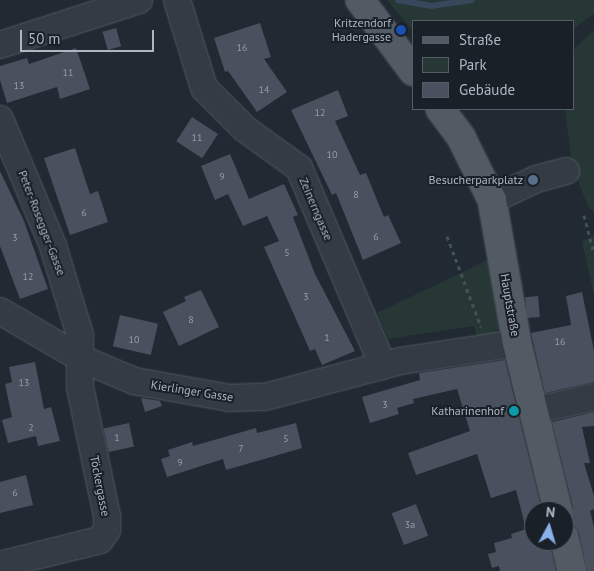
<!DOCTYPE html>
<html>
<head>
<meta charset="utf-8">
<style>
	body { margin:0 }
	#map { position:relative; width:594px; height:571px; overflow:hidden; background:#212933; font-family:"PT Sans",sans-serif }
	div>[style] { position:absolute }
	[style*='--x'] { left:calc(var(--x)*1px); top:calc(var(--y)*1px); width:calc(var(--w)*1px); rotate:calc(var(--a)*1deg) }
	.green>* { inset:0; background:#263736 }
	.stream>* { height:5.5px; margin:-2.75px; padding:0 2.75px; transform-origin:2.75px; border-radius:2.75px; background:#38475b }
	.building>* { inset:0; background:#48515d; transform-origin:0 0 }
	.path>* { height:3px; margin-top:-1.5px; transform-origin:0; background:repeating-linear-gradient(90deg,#425254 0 4px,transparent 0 8px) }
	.roads { filter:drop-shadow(0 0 1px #525962) drop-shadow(0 0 1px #525962) }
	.minor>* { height:26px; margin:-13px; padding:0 13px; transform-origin:13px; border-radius:13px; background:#343b44 }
	.major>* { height:28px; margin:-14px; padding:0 14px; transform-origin:14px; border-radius:14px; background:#525a64 }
	.dots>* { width:14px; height:14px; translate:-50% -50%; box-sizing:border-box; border:2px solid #1a2028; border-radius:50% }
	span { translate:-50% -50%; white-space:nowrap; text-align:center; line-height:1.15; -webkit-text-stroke:4px #1a2028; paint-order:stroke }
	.number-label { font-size:10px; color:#949da8 }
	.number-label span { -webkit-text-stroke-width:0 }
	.poi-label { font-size:12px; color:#aeb6c1 }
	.right { translate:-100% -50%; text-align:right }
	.street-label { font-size:12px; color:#aeb6c1 }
	.legend { position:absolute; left:412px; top:20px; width:162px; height:90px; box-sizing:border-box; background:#1a2028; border:1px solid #555c65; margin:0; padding:6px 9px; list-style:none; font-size:15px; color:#aeb6c1 }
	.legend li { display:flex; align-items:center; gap:10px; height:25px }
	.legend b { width:25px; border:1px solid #555c65 }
	.north { position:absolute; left:524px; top:501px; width:50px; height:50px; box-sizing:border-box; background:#1a2028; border:1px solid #555c65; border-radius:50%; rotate:6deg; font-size:14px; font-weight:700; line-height:20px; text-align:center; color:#aeb6c1 }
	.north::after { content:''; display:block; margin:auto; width:18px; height:22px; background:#89b1eb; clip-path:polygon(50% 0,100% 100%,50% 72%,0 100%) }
	.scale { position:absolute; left:20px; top:30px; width:134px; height:22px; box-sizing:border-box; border:2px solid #aeb6c1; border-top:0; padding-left:6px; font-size:15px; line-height:18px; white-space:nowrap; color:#aeb6c1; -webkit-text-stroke:4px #1a2028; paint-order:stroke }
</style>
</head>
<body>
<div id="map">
	<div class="green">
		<div style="clip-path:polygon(387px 0,594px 0,594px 14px,573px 29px,573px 21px,413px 21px,413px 31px)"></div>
		<div style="clip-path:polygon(594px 30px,594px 213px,587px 204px,572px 165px,565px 109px,573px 109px,573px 50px)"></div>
		<div style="clip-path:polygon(594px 235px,594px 295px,582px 241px)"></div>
		<div style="clip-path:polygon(492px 258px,503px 322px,491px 338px,478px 340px,474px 326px,388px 339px,377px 313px)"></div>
	</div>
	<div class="stream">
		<div style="--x:398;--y:0;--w:34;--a:10"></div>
		<div style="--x:431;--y:6;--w:41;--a:-8.3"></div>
	</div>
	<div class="building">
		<div style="clip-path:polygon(260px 23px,271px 57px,264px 59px,287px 92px,257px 112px,228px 71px,225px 72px,214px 38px)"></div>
		<div style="left:116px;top:28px;width:19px;height:14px;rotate:74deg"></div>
		<div style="clip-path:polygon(76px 48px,90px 89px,60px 99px,57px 87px,7px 103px,0 80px,0 66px,27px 58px,29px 64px)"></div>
		<div style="clip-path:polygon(338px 90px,348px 116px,335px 121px,360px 175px,366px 173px,384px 217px,388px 215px,401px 243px,363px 260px,336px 193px,332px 195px,291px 110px)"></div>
		<div style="left:192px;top:117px;width:31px;height:29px;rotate:33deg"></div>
		<div style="clip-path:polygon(75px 148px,90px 194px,98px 191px,108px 222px,70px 235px,44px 158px)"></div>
		<div style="clip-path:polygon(230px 154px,249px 199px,284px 184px,298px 215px,293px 217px,315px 274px,355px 351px,322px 365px,315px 349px,310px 351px,264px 247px,279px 241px,267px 216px,243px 226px,228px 194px,215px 200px,201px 166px)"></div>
		<div style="clip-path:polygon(0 171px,24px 221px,48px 289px,20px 299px,0 246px)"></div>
		<div style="clip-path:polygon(201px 290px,219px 327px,179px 346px,163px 312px,186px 301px,184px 297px)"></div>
		<div style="clip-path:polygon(582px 292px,594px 351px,594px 382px,545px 393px,531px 333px,571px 325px,566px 296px)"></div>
		<div style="left:538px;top:296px;width:21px;height:13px;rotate:85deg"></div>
		<div style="left:120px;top:315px;width:39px;height:32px;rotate:13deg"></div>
		<div style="clip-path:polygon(505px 360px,542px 511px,534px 511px,534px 541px,549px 541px,556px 571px,500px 571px,499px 566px,492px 568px,488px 554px,496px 552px,494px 543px,512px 538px,511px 534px,526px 529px,516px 490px,491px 498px,477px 454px,416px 475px,408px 453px,470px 431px,457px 389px,413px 399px,414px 403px,397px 408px,399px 414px,370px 423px,362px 397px,420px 380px,419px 373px)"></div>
		<div style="clip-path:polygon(35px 362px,44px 409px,51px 407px,60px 441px,38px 446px,36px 436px,8px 443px,2px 420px,12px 417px,5px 384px,12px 382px,9px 367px)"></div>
		<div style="clip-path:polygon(141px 398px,160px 401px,162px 406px,145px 412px)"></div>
		<div style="clip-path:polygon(594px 412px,594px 426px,582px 427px,590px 463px,584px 463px,594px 496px,594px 509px,590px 511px,594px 527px,594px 571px,587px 571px,579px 533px,570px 520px,573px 507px,552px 422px)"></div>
		<div style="left:129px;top:423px;width:24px;height:26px;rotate:78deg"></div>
		<div style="clip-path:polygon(296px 423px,302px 448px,226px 470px,223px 459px,167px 477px,161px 459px,170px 456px,168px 450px,192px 442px,193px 446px,256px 428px,257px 433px)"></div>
		<div style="clip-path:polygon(26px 475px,33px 505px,0 513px,0 482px)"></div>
		<div style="left:416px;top:504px;width:34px;height:26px;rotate:69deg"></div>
	</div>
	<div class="path">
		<div style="--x:584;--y:215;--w:40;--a:75.6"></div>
		<div style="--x:447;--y:236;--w:97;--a:69.5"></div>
	</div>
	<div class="roads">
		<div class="minor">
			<div style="--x:177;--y:0;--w:92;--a:72.9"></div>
			<div style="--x:204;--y:88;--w:58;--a:45"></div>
			<div style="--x:245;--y:129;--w:67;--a:35.8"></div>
			<div style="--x:299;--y:168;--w:215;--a:67"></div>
			<div style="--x:0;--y:45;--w:146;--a:-17.9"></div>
			<div style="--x:0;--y:119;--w:138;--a:67.3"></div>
			<div style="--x:53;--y:246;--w:93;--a:73.1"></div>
			<div style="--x:80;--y:335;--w:52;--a:90"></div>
			<div style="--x:80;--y:387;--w:132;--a:78.2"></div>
			<div style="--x:107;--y:516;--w:14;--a:90"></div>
			<div style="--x:107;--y:530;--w:12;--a:125"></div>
			<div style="--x:100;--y:540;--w:103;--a:166"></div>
			<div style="--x:492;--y:200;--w:49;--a:-25.5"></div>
			<div style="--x:536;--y:179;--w:31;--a:-15"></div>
			<div style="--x:0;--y:311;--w:95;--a:30.3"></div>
			<div style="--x:82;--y:359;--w:56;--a:22.9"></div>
			<div style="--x:134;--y:381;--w:97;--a:10.1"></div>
			<div style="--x:229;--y:398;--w:36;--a:-2"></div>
			<div style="--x:265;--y:397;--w:140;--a:-14.9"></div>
			<div style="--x:400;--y:361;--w:118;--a:-8.7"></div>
			<div style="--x:536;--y:410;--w:59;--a:-12.6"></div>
		</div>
		<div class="major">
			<div style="--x:360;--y:0;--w:89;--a:53.3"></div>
			<div style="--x:440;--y:109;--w:35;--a:53"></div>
			<div style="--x:461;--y:137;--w:70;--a:63.8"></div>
			<div style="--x:492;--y:200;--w:145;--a:80.1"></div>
			<div style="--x:517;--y:343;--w:173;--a:76.3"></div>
			<div style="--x:564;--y:537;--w:35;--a:77"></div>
		</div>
	</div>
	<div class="dots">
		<div style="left:401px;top:30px;background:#1a4fb4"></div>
		<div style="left:533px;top:180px;background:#5c6f8a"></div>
		<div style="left:514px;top:411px;background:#0f9aa8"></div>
	</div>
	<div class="number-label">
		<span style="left:242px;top:48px">16</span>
		<span style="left:68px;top:73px">11</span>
		<span style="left:19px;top:86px">13</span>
		<span style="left:264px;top:90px">14</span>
		<span style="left:320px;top:113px">12</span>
		<span style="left:197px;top:138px">11</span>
		<span style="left:332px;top:155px">10</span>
		<span style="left:222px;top:177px">9</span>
		<span style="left:356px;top:195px">8</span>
		<span style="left:84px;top:213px">6</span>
		<span style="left:376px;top:237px">6</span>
		<span style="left:15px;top:238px">3</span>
		<span style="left:287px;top:253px">5</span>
		<span style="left:28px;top:277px">12</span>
		<span style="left:306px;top:297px">3</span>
		<span style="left:191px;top:320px">8</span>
		<span style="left:327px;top:338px">1</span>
		<span style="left:134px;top:340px">10</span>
		<span style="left:560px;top:342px">16</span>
		<span style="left:24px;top:383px">13</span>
		<span style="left:385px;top:405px">3</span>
		<span style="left:31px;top:428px">2</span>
		<span style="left:117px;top:438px">1</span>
		<span style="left:286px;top:439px">5</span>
		<span style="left:241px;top:449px">7</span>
		<span style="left:180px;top:463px">9</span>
		<span style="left:15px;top:493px">6</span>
		<span style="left:410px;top:525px">3a</span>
	</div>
	<div class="poi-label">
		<span class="right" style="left:391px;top:30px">Kritzendorf<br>Hadergasse</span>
		<span class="right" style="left:523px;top:180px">Besucherparkplatz</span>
		<span class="right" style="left:504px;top:411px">Katharinenhof</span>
	</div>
	<div class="street-label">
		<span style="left:316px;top:209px;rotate:67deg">Zeinerngasse</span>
		<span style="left:42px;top:223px;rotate:69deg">Peter-Rosegger-Gasse</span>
		<span style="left:510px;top:305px;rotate:80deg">Hauptstraße</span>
		<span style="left:192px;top:391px;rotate:9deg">Kierlinger Gasse</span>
		<span style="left:100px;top:486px;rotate:79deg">Töckergasse</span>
	</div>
	<ul class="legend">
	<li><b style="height:6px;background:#525a64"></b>Straße</li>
	<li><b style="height:14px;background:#263736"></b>Park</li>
	<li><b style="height:14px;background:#48515d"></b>Gebäude</li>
	</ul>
	<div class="north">N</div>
	<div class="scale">50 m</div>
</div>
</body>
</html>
